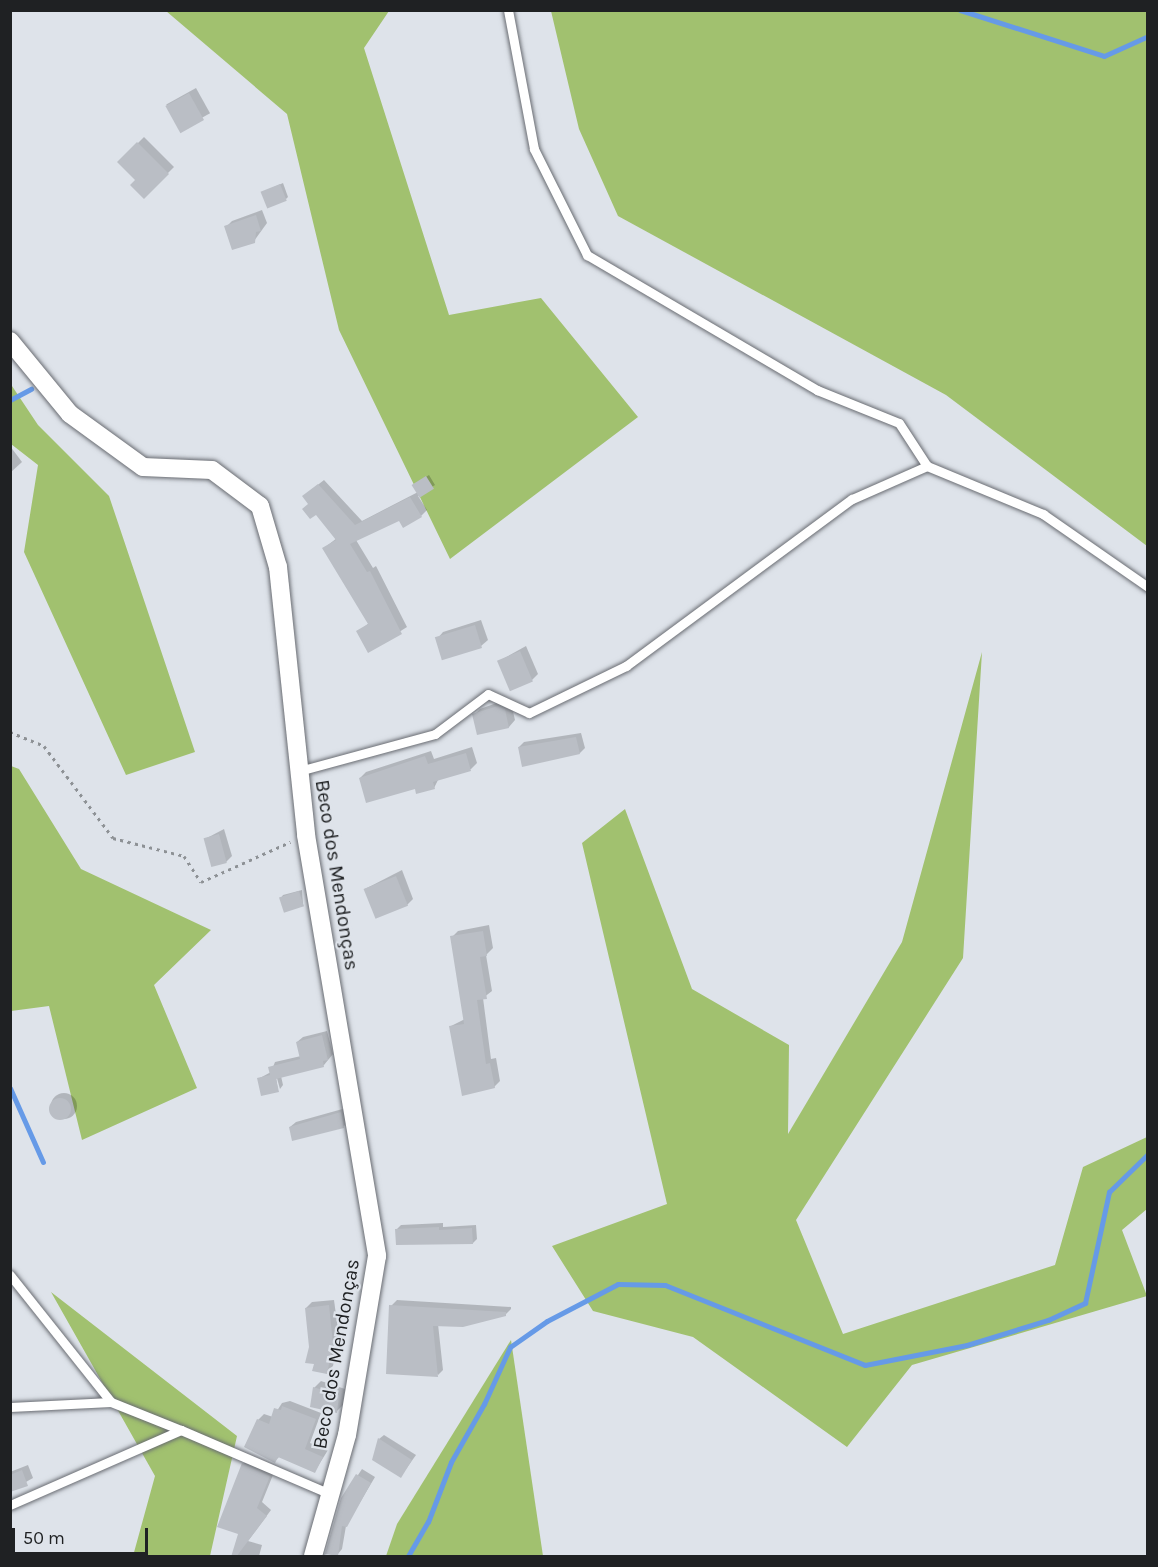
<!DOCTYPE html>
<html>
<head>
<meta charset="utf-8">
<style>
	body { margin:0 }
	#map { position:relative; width:1158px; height:1567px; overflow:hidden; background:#dee3ea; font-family:Karla,sans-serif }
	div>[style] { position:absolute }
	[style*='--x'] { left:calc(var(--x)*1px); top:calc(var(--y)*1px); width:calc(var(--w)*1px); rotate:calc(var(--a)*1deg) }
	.green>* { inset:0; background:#a1c16f }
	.shadow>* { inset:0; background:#0003; transform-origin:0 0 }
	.round { border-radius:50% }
	.stream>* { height:5px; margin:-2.5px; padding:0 2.5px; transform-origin:2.5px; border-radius:2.5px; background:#669ae7 }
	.building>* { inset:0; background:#babec5; transform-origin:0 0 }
	.path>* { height:3px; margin-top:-1.5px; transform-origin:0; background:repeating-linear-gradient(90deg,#8d9195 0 3px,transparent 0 7.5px) }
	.roads { filter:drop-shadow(0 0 2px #696c72) drop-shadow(0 0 2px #696c72) }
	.lane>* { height:9px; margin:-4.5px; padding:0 4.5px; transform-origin:4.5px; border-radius:4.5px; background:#fff }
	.street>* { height:18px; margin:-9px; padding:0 9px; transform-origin:9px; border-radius:9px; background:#fff }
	span { translate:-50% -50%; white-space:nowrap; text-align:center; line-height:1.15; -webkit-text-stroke:4.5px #dee3ea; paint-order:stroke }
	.street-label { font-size:20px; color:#1f2123 }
	.frame { position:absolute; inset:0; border:12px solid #1f2123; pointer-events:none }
	.scale { position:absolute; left:12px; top:1528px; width:136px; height:27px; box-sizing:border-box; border:3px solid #1f2123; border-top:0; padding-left:8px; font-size:18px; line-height:21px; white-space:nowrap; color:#1f2123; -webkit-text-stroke:4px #dee3ea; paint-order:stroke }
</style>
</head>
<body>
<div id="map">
	<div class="green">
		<div style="clip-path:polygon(166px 11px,389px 11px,364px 48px,449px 315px,541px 298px,638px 417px,450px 559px,339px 330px,287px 114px)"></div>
		<div style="clip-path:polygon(551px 11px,1147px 11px,1147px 546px,946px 395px,618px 216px,579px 129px)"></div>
		<div style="clip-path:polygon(10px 383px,38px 425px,109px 496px,195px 752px,126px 775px,24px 552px,38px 465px,11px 444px)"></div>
		<div style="clip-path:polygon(982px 652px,963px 958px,796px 1220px,843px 1334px,1055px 1265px,1083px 1167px,1147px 1137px,1147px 1209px,1122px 1230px,1147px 1296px,912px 1365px,847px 1447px,693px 1337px,593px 1311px,552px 1246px,667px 1204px,582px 843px,625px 809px,692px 989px,789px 1045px,788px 1134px,902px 942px)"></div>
		<div style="clip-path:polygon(11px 766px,19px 769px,81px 869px,211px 930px,154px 985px,197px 1088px,82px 1140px,49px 1006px,11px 1011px)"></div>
		<div style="clip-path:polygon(51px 1292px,237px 1436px,210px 1556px,133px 1556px,155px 1476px)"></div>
		<div style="clip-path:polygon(511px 1340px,543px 1556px,386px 1556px,397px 1524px)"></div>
	</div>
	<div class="shadow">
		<div style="left:196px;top:88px;width:29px;height:34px;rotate:61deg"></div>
		<div style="clip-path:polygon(144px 137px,174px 167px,144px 197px,137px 180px,119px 162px)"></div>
		<div style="clip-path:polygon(283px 183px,288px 197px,286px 199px,263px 192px)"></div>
		<div style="clip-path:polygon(262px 210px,267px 223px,254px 241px,226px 227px,232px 221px)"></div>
		<div style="clip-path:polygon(10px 446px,22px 462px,10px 473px)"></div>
		<div style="clip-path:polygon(429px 475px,435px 485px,418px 496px,427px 510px,421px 516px,399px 519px,356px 540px,373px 568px,376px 566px,407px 627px,369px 651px,358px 632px,369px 623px,324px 548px,337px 538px,309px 503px,310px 491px,324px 480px,362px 521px,418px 492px,416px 483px)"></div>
		<div style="clip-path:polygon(481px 620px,488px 640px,481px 646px,437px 639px,443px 632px)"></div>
		<div style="clip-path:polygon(526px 646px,538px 674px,532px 680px,499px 661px)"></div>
		<div style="clip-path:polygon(505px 700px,511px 703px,515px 720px,509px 727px,478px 733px,474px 715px,480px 709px)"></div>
		<div style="clip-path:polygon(581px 733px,585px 748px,580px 753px,519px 747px,524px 742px)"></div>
		<div style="clip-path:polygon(472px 747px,477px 763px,471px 769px,439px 778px,434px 788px,360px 778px,366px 772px,431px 751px,434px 759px)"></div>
		<div style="clip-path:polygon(224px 829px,232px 856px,226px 862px,205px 839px)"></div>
		<div style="clip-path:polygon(402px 870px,413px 899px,407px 905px,365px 889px)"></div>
		<div style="clip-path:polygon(302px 890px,303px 905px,281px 898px,283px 895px)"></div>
		<div style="clip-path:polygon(489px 925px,493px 948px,486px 955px,492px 991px,483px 998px,491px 1059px,496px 1058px,500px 1081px,494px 1087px,451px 1026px,465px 1019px,452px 937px,458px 931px)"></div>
		<div style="clip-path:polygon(327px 1031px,333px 1054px,324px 1065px,281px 1076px,283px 1085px,280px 1089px,275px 1071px,278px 1090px,258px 1079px,271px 1072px,275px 1062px,301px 1056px,297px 1042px,303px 1037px)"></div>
		<div class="round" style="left:51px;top:1093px;width:26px;height:26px"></div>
		<div style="clip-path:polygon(346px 1108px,348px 1122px,343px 1127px,290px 1127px,296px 1122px)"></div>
		<div style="clip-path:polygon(443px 1223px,443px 1227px,476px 1225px,477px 1239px,473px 1243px,397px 1229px,401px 1225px)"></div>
		<div style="clip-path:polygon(334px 1300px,339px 1337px,333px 1366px,326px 1372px,315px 1363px,306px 1308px,312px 1302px)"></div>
		<div style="clip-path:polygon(397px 1300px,511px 1307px,511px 1309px,505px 1315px,438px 1324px,443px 1370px,438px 1375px,391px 1306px)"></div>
		<div style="clip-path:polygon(321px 1381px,345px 1389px,343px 1405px,337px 1411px,314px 1388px)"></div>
		<div style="clip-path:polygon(290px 1401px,321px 1413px,310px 1443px,328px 1450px,315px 1471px,280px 1456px,275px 1461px,258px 1420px,264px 1414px,273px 1417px,282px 1403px)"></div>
		<div style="clip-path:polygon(384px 1435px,416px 1455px,401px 1476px,379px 1439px)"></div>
		<div style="clip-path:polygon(248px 1459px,275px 1470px,262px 1502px,271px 1510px,248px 1541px,262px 1545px,259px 1556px,233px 1556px,239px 1533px,243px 1464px)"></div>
		<div style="clip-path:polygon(28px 1465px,33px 1478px,10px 1491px,10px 1472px)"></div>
		<div style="clip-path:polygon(362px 1469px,375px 1477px,346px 1526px,342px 1549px,337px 1555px,342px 1499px)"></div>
	</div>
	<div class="stream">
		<div style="--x:960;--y:10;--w:151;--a:17.7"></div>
		<div style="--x:1104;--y:56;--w:48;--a:-24.4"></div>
		<div style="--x:10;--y:400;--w:24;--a:-28"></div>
		<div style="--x:10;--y:1088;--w:81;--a:66"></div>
		<div style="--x:408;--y:1556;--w:39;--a:-60"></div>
		<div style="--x:428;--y:1522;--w:64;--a:-69"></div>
		<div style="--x:451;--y:1462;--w:67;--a:-60.4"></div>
		<div style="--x:484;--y:1404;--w:63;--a:-65.5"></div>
		<div style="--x:510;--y:1347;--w:45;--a:-35.1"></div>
		<div style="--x:547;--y:1321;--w:80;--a:-27.5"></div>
		<div style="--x:618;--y:1284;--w:47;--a:1.2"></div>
		<div style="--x:665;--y:1285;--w:215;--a:21.8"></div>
		<div style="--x:865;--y:1365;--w:104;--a:-11.1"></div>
		<div style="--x:967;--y:1345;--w:85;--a:-17.2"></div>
		<div style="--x:1048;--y:1320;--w:41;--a:-24.7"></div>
		<div style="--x:1085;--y:1303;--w:114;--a:-77.8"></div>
		<div style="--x:1109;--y:1192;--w:54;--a:-44.3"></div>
	</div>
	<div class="building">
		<div style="left:189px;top:93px;width:31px;height:27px;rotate:61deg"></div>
		<div style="clip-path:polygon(137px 142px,169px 174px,144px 199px,130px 185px,135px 180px,117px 162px)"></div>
		<div style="left:280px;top:184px;width:18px;height:21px;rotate:68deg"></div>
		<div style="clip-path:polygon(256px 215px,261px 231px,256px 232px,255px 243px,232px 250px,224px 226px)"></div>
		<div style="left:426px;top:476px;width:15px;height:17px;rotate:58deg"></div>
		<div style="clip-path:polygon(318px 484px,355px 525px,410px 497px,422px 517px,403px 528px,399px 521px,350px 544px,367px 572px,370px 571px,402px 634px,368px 653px,356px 631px,368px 624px,322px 548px,336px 540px,316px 515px,310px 519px,302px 509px,308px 504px,302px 496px)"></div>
		<div style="left:475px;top:625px;width:24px;height:42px;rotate:73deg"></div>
		<div style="left:520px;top:651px;width:33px;height:25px;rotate:67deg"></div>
		<div style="clip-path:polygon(498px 706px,505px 709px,509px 728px,477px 735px,472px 714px)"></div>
		<div style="clip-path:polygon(576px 737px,580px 754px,522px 767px,518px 747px)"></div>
		<div style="clip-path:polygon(466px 753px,471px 771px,433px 782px,435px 789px,416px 794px,415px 789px,366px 803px,359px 778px,425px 756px,428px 764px)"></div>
		<div style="left:219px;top:834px;width:30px;height:16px;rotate:75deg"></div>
		<div style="left:396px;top:876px;width:32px;height:35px;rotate:68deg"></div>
		<div style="left:299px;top:891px;width:16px;height:21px;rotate:72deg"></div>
		<div style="clip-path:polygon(483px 931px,487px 956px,480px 957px,487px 999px,477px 1000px,486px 1064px,490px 1063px,495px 1088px,462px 1096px,449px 1026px,464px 1024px,450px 936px)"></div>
		<div style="clip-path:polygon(322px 1035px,328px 1060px,323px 1061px,324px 1067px,276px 1079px,279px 1092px,261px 1096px,257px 1078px,270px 1075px,268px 1067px,300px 1059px,296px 1042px)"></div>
		<div class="round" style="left:49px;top:1098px;width:22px;height:22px"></div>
		<div style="clip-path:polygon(341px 1112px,344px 1128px,292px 1141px,289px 1127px)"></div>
		<div style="clip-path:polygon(439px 1227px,439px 1230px,472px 1228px,473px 1244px,396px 1245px,395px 1229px)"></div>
		<div style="clip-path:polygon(329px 1305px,333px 1344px,327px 1374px,312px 1371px,314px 1364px,305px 1363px,309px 1347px,305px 1308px)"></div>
		<div style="clip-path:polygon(389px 1305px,506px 1312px,506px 1316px,463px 1327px,433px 1326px,438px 1377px,386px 1374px)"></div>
		<div style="clip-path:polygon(313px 1387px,339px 1395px,337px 1413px,310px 1407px)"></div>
		<div style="clip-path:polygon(282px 1406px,316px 1419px,305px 1449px,323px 1457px,315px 1473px,278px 1457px,275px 1463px,244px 1447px,257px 1419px,269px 1424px,274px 1408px,281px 1410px)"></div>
		<div style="clip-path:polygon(378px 1438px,412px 1460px,401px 1478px,372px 1460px)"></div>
		<div style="clip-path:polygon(242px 1463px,270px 1476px,257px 1508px,267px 1516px,236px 1557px,231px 1557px,238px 1534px,217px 1527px)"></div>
		<div style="clip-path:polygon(22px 1470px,28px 1486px,10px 1492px,10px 1475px)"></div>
		<div style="clip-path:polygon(356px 1474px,371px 1483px,347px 1527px,342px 1526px,338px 1556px,325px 1554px,341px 1498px)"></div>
	</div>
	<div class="path">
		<div style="--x:10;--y:732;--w:37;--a:22"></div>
		<div style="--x:44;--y:746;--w:115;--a:53.1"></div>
		<div style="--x:113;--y:838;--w:73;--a:14.2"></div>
		<div style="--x:184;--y:856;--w:31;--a:57"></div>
		<div style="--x:201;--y:882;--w:98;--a:-24.2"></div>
	</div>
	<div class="roads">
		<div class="lane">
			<div style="--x:508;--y:10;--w:141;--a:79.4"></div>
			<div style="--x:534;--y:149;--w:119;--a:63.4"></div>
			<div style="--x:587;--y:255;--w:267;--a:30.4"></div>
			<div style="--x:817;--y:390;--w:88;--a:21.9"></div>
			<div style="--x:899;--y:423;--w:51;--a:56.9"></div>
			<div style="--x:927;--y:466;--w:126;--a:22.5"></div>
			<div style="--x:1043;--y:514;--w:128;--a:34.8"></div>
			<div style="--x:299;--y:771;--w:141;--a:-15.2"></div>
			<div style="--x:435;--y:734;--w:66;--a:-37"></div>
			<div style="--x:488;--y:694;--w:45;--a:24.9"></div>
			<div style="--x:529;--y:713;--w:108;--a:-25.9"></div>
			<div style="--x:626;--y:666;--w:281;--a:-36.5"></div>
			<div style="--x:852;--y:499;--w:82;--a:-23.7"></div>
			<div style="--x:10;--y:1275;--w:162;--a:51.5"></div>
			<div style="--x:111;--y:1402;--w:75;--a:21.8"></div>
			<div style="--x:10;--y:1407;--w:101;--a:-2.8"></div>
			<div style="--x:10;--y:1505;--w:187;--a:-23.7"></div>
			<div style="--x:181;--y:1430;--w:162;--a:23.2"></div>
		</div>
		<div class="street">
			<div style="--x:10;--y:341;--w:94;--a:50.6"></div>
			<div style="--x:70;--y:414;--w:90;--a:36"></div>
			<div style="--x:143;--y:467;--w:69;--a:2.5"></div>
			<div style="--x:212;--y:470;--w:60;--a:36.9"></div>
			<div style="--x:260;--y:506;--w:64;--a:73.6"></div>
			<div style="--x:278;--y:567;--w:269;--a:84"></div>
			<div style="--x:306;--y:835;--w:427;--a:80.4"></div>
			<div style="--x:377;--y:1256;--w:181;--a:99.5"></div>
			<div style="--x:347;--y:1435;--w:126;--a:105.7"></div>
		</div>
	</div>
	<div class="street-label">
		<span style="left:337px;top:875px;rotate:81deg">Beco dos Mendonças</span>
		<span style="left:336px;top:1354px;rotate:-80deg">Beco dos Mendonças</span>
	</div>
	<div class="frame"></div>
	<div class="scale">50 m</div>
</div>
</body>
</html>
